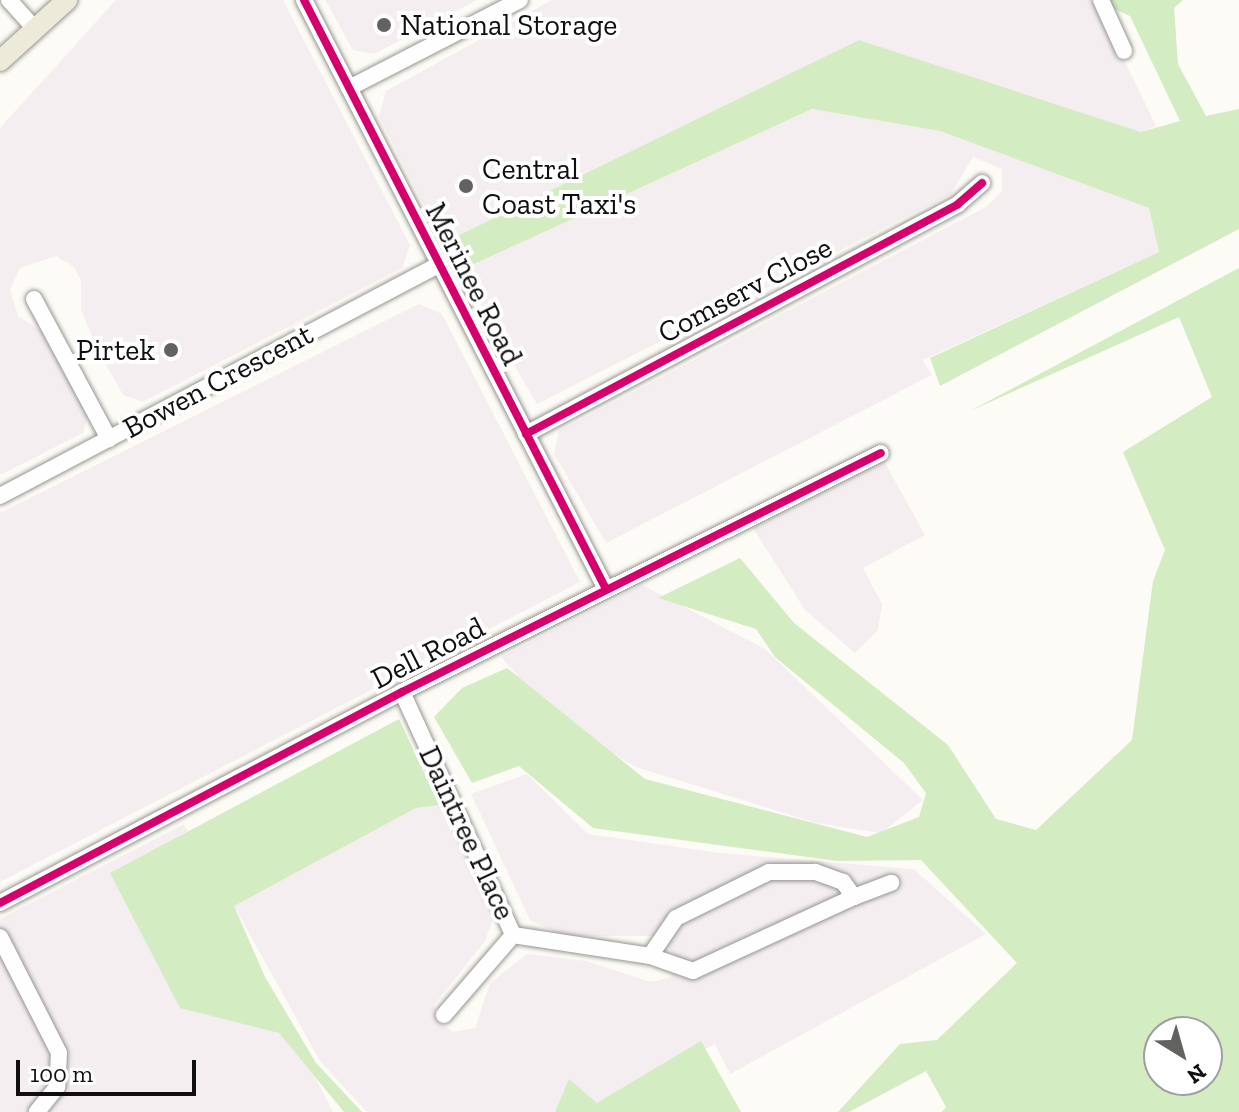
<!DOCTYPE html>
<html>
<head>
<meta charset="utf-8">
<style>
	body { margin:0 }
	#map { position:relative; width:1239px; height:1112px; overflow:hidden; background:#fcfbf5; font-family:"Zilla Slab",serif }
	div>[style] { position:absolute }
	[style*='--x'] { left:calc(var(--x)*1px); top:calc(var(--y)*1px); width:calc(var(--w)*1px); rotate:calc(var(--a)*1deg) }
	.industrial>* { inset:0; background:#f4eef1 }
	.forest>* { inset:0; background:#d3ecc1 }
	.roads { filter:drop-shadow(0 0 2px #969593) drop-shadow(0 0 2px #969593) }
	.minor>* { height:16px; margin:-8px; padding:0 8px; transform-origin:8px; border-radius:8px; background:#fffefe }
	.major>* { height:20px; margin:-10px; padding:0 10px; transform-origin:10px; border-radius:10px; background:#eeead9 }
	.cycleway>* { height:8px; margin:-4px; padding:0 4px; transform-origin:4px; border-radius:4px; background:#d6006c }
	.dots>* { width:22px; height:22px; translate:-50% -50%; box-sizing:border-box; border:4px solid #fff; border-radius:50% }
	span { translate:-50% -50%; white-space:nowrap; text-align:center; line-height:1.15; -webkit-text-stroke:8px #fff; paint-order:stroke }
	.poi-label { font-size:30px; color:#0f0f0f }
	.left { translate:0 -50%; text-align:left }
	.right { translate:-100% -50%; text-align:right }
	.street-label { font-size:30px; color:#0f0f0f }
	.north { position:absolute; left:1143px; top:1016px; width:80px; height:80px; box-sizing:border-box; background:#fff; border:2px solid #9f9f9f; border-radius:50%; rotate:143deg; font-size:22px; font-weight:700; line-height:32px; text-align:center; color:#0f0f0f }
	.north::after { content:''; display:block; margin:auto; width:28px; height:36px; background:#626260; clip-path:polygon(50% 0,100% 100%,50% 72%,0 100%) }
	.scale { position:absolute; left:16px; top:1060px; width:180px; height:36px; box-sizing:border-box; border:4px solid #0f0f0f; border-top:0; padding-left:10px; font-size:24px; line-height:28px; white-space:nowrap; color:#0f0f0f; -webkit-text-stroke:6px #fff; paint-order:stroke }
</style>
</head>
<body>
<div id="map">
	<div class="industrial">
		<div style="clip-path:polygon(116px 0,283px 0,410px 245px,402px 268px,143px 402px,123px 395px,98px 350px,81px 310px,81px 281px,74px 267px,56px 256px,20px 268px,10px 290px,18px 316px,49px 336px,89px 413px,83px 433px,0 475px,0 128px)"></div>
		<div style="clip-path:polygon(325px 0,477px 0,374px 54px,353px 50px)"></div>
		<div style="clip-path:polygon(552px 0,1095px 0,1156px 126px,1141px 132px,859px 40px,443px 243px,379px 117px,386px 91px)"></div>
		<div style="clip-path:polygon(812px 109px,940px 131px,1149px 208px,1159px 252px,923px 360px,932px 375px,606px 543px,554px 454px,559px 431px,986px 207px,1002px 191px,1002px 169px,973px 157px,951px 194px,537px 404px,454px 262px,472px 265px)"></div>
		<div style="clip-path:polygon(419px 304px,442px 314px,580px 582px,0 882px,0 513px)"></div>
		<div style="clip-path:polygon(884px 461px,925px 535px,863px 568px,882px 604px,878px 630px,855px 653px,805px 610px,753px 528px)"></div>
		<div style="clip-path:polygon(642px 585px,765px 649px,923px 800px,881px 833px,816px 823px,636px 767px,559px 723px,501px 657px)"></div>
		<div style="clip-path:polygon(527px 774px,588px 834px,719px 853px,914px 869px,986px 934px,730px 1074px,715px 1044px,583px 1112px,367px 1112px,320px 1061px,234px 906px,416px 808px,439px 805px,495px 913px,485px 941px,434px 1005px,438px 1021px,453px 1032px,475px 1028px,490px 983px,527px 954px,586px 961px,651px 982px,671px 977px,675px 955px,658px 936px,563px 936px,530px 920px,471px 794px)"></div>
		<div style="clip-path:polygon(184px 824px,333px 1112px,0 1112px,0 919px)"></div>
	</div>
	<div class="forest">
		<div style="clip-path:polygon(1109px 0,1183px 0,1174px 8px,1178px 64px,1206px 116px,1239px 109px,1239px 229px,940px 386px,930px 358px,1159px 252px,1149px 208px,940px 131px,812px 109px,472px 265px,454px 262px,443px 243px,859px 40px,1141px 132px,1180px 121px,1130px 16px,1112px 8px)"></div>
		<div style="clip-path:polygon(evenodd,1239px 268px,1239px 1112px,942px 1112px,946px 1107px,926px 1071px,849px 1112px,838px 1112px,900px 1044px,937px 1040px,1017px 963px,921px 860px,837px 861px,593px 828px,519px 766px,472px 783px,434px 717px,462px 688px,507px 668px,645px 779px,867px 837px,919px 817px,926px 793px,904px 763px,775px 657px,756px 629px,658px 598px,740px 558px,794px 623px,948px 745px,996px 819px,1036px 830px,1132px 740px,1153px 581px,1165px 550px,1123px 452px,1212px 397px,1179px 317px,970px 411px,1239px 268px,1159px 1032px,1207px 1032px,1207px 1080px,1159px 1080px,1159px 1032px)"></div>
		<div style="clip-path:polygon(399px 719px,439px 805px,416px 808px,234px 906px,265px 977px,316px 1063px,362px 1112px,344px 1112px,279px 1033px,180px 1008px,110px 873px)"></div>
		<div style="clip-path:polygon(701px 1041px,741px 1112px,555px 1112px,569px 1079px,597px 1103px)"></div>
	</div>
	<div class="roads">
		<div class="minor">
			<div style="--x:9;--y:0;--w:38;--a:48"></div>
			<div style="--x:304;--y:0;--w:662;--a:62.85"></div>
			<div style="--x:1101;--y:0;--w:56;--a:65.7"></div>
			<div style="--x:349;--y:88;--w:192;--a:-27.2"></div>
			<div style="--x:34;--y:299;--w:159;--a:61.8"></div>
			<div style="--x:526;--y:434;--w:489;--a:-28"></div>
			<div style="--x:958;--y:204;--w:32;--a:-41"></div>
			<div style="--x:0;--y:496;--w:493;--a:-27.8"></div>
			<div style="--x:402;--y:692;--w:267;--a:65.4"></div>
			<div style="--x:513;--y:935;--w:139;--a:8.7"></div>
			<div style="--x:650;--y:956;--w:46;--a:19.2"></div>
			<div style="--x:693;--y:971;--w:177;--a:-24.7"></div>
			<div style="--x:854;--y:897;--w:19;--a:-126"></div>
			<div style="--x:843;--y:882;--w:30;--a:-160"></div>
			<div style="--x:815;--y:872;--w:46;--a:180"></div>
			<div style="--x:769;--y:872;--w:104;--a:153.7"></div>
			<div style="--x:676;--y:918;--w:46;--a:124.4"></div>
			<div style="--x:854;--y:897;--w:40;--a:-21"></div>
			<div style="--x:0;--y:903;--w:454;--a:-27.7"></div>
			<div style="--x:402;--y:692;--w:535;--a:-26.52"></div>
			<div style="--x:0;--y:937;--w:130;--a:63"></div>
			<div style="--x:59;--y:1053;--w:34;--a:93"></div>
			<div style="--x:57;--y:1087;--w:32;--a:129"></div>
			<div style="--x:444;--y:1015;--w:106;--a:-49.2"></div>
		</div>
		<div class="major">
			<div style="--x:0;--y:61;--w:91;--a:-42.3"></div>
		</div>
	</div>
	<div class="cycleway">
		<div style="--x:304;--y:0;--w:662;--a:62.85"></div>
		<div style="--x:526;--y:434;--w:489;--a:-28"></div>
		<div style="--x:958;--y:204;--w:32;--a:-41"></div>
		<div style="--x:0;--y:903;--w:454;--a:-27.7"></div>
		<div style="--x:402;--y:692;--w:535;--a:-26.52"></div>
	</div>
	<div class="dots">
		<div style="left:384px;top:25px;background:#626260"></div>
		<div style="left:466px;top:186px;background:#626260"></div>
		<div style="left:171px;top:350px;background:#626260"></div>
	</div>
	<div class="poi-label">
		<span class="left" style="left:400px;top:25px">National Storage</span>
		<span class="left" style="left:482px;top:186px">Central<br>Coast Taxi's</span>
		<span class="right" style="left:155px;top:350px">Pirtek</span>
	</div>
	<div class="street-label">
		<span style="left:474px;top:284px;rotate:63deg">Merinee Road</span>
		<span style="left:745px;top:290px;rotate:-28deg">Comserv Close</span>
		<span style="left:218px;top:381px;rotate:-28deg">Bowen Crescent</span>
		<span style="left:428px;top:653px;rotate:-27deg">Dell Road</span>
		<span style="left:467px;top:833px;rotate:65deg">Daintree Place</span>
	</div>
	<div class="north">N</div>
	<div class="scale">100 m</div>
</div>
</body>
</html>
